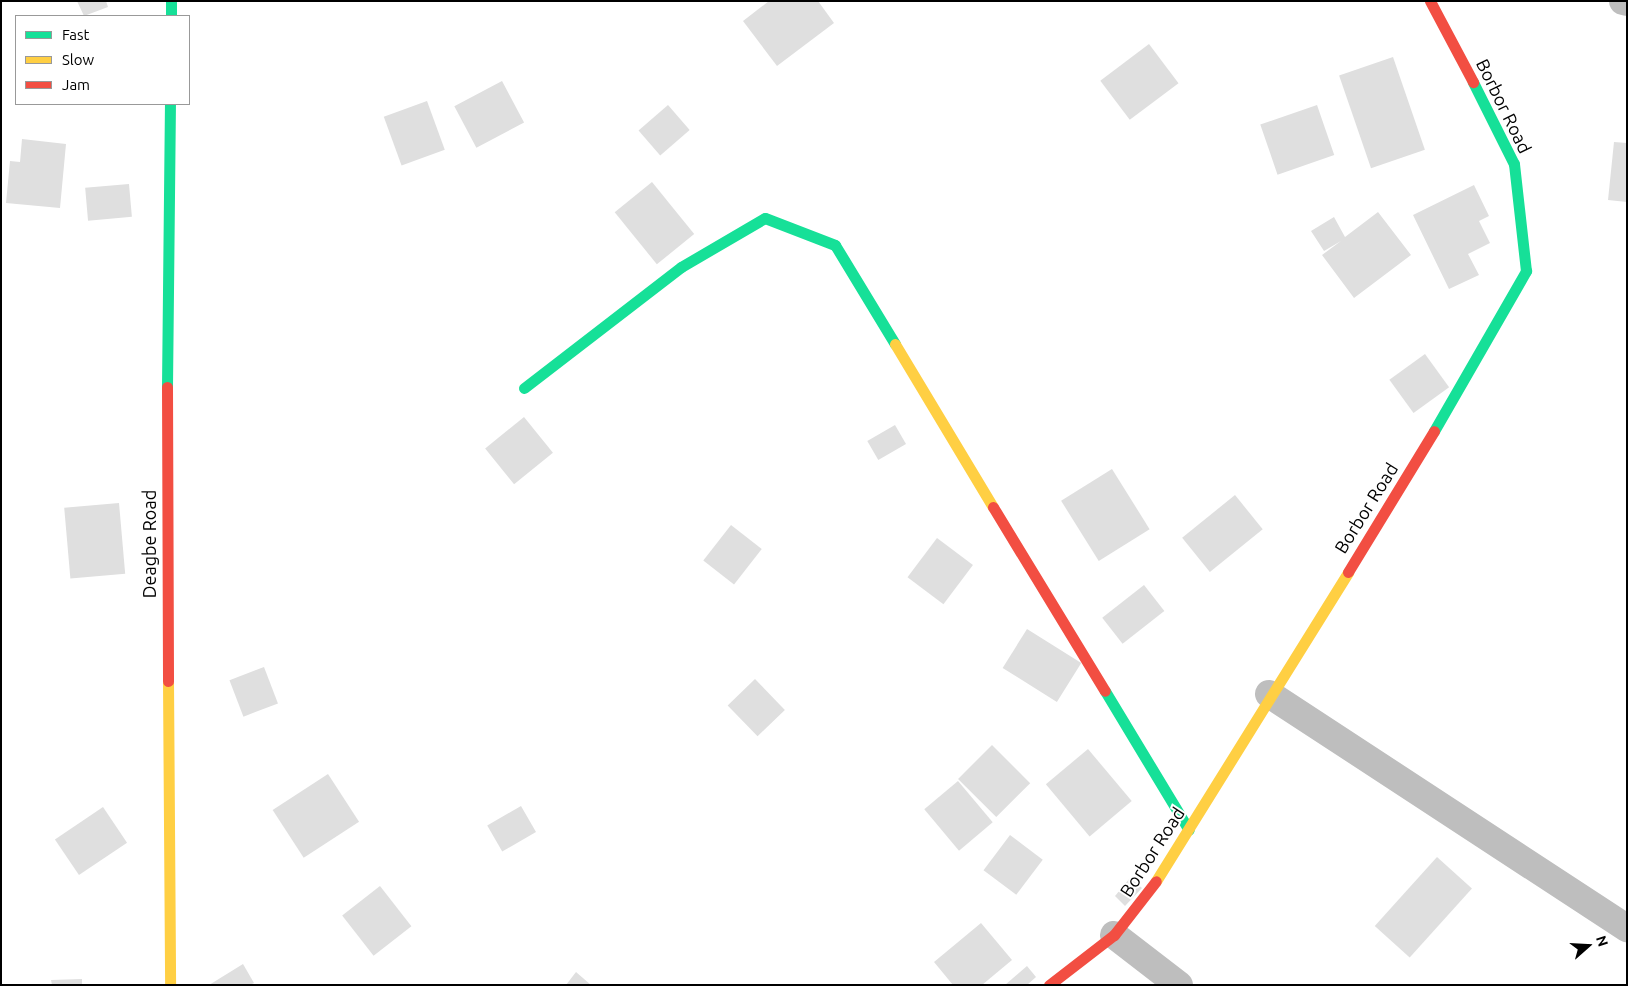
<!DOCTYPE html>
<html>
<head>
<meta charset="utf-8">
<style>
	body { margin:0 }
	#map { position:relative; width:1628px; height:986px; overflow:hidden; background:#fff; font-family:Ubuntu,sans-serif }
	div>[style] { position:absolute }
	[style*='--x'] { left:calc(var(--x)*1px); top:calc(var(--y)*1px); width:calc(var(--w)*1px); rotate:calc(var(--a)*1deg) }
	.building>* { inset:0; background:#dfdfdf; transform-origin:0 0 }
	.street>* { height:28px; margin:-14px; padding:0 14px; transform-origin:14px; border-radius:14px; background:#bebebe }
	.fast>* { height:11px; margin:-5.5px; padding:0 5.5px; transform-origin:5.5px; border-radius:5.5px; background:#16e098 }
	.slow>* { height:11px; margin:-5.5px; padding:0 5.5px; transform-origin:5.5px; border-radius:5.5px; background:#ffcf43 }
	.jam>* { height:11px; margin:-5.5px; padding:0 5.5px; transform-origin:5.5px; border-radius:5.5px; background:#f24e42 }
	span { translate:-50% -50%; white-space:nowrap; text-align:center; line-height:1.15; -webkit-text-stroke:4px #fff; paint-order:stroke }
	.street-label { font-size:18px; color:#000 }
	.frame { position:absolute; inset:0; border:2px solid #000; pointer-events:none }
	.legend { position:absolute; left:15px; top:15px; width:175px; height:90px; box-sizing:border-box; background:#fff; border:1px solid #999; margin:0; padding:6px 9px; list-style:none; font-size:15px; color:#000 }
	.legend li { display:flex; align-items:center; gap:10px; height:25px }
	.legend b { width:25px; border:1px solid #999 }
	.north { position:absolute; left:1563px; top:921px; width:50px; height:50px; -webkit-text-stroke:4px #fff; paint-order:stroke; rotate:71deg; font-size:14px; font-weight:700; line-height:20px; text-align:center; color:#000 }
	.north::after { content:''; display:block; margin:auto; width:18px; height:22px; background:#000; clip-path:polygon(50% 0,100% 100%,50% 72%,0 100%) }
</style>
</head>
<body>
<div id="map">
	<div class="building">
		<div style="clip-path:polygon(77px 1px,106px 1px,108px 7px,84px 16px)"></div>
		<div style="clip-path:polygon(769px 1px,818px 1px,834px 23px,777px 66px,743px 21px)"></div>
		<div style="left:1149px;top:44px;width:49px;height:61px;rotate:53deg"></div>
		<div style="left:1393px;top:57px;width:98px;height:57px;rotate:71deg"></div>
		<div style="left:502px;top:81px;width:47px;height:54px;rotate:62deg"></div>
		<div style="left:427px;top:101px;width:52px;height:46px;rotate:70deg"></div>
		<div style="left:668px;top:105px;width:33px;height:39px;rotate:49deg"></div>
		<div style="left:1317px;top:105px;width:53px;height:60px;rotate:71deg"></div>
		<div style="clip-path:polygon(22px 139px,66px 144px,60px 208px,6px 203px,10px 161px,20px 162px)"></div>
		<div style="clip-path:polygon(1614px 142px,1627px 143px,1627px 202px,1608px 200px)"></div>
		<div style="left:652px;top:182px;width:67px;height:48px;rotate:51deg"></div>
		<div style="left:129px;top:184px;width:33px;height:44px;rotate:85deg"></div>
		<div style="clip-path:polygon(1474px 185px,1489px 216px,1479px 221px,1490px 243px,1468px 254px,1479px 275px,1449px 289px,1413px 215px)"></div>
		<div style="clip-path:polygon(1378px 212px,1411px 255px,1354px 298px,1322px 255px,1341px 241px,1324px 251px,1311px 231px,1334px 217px,1345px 237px)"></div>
		<div style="left:1425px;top:354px;width:41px;height:44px;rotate:54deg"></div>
		<div style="left:524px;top:417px;width:46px;height:50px;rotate:51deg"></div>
		<div style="left:895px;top:425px;width:22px;height:32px;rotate:60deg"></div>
		<div style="left:1112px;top:469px;width:71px;height:60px;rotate:58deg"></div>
		<div style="left:1235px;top:495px;width:44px;height:68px;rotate:51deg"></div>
		<div style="left:119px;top:503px;width:71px;height:55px;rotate:85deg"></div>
		<div style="left:731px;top:525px;width:39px;height:45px;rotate:38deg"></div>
		<div style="left:937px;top:538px;width:45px;height:49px;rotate:37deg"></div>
		<div style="left:1144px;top:585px;width:33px;height:53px;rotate:52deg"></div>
		<div style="left:1027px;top:629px;width:64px;height:46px;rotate:32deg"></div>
		<div style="left:264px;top:667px;width:39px;height:37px;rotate:69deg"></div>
		<div style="left:755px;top:679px;width:43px;height:38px;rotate:46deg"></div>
		<div style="left:992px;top:745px;width:54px;height:48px;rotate:45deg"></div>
		<div style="left:1088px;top:749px;width:68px;height:55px;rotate:50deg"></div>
		<div style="left:328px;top:774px;width:57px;height:66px;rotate:57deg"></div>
		<div style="left:958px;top:781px;width:54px;height:44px;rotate:50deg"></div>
		<div style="left:521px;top:806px;width:30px;height:39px;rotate:60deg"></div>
		<div style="left:103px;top:807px;width:43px;height:58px;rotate:56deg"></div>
		<div style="left:1010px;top:835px;width:41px;height:44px;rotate:37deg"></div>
		<div style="left:1437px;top:857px;width:47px;height:93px;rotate:42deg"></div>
		<div style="clip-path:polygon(1130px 878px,1142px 888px,1125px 906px,1115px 896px)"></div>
		<div style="left:380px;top:886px;width:51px;height:48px;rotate:52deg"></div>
		<div style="clip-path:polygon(981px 923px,1012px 960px,982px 985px,953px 985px,934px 962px)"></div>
		<div style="clip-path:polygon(243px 964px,254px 983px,250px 985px,209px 985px)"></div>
		<div style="clip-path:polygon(1027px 966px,1036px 977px,1027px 985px,1005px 985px)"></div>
		<div style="clip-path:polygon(576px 972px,591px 985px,566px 985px)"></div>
		<div style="clip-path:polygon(82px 979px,82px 985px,52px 985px,51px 980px)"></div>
	</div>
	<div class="street">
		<div style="--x:1623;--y:1;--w:4;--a:14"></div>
		<div style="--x:1269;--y:694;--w:428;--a:33.2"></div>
		<div style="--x:1114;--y:935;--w:82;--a:37.6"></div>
	</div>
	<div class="fast">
		<div style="--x:171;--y:1;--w:15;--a:90"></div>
		<div style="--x:167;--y:387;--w:283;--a:-89.4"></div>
		<div style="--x:524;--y:388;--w:198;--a:-37.6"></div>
		<div style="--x:681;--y:267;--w:97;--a:-30.3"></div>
		<div style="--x:765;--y:218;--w:75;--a:21.1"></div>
		<div style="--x:835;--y:245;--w:116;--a:58.8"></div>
		<div style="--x:1434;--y:431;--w:185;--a:-60.1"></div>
		<div style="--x:1526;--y:271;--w:108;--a:-96.4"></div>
		<div style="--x:1514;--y:164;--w:92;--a:-116.6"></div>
		<div style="--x:1105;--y:691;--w:162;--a:58.9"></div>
	</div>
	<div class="slow">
		<div style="--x:895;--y:344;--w:190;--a:59"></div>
		<div style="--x:168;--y:681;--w:304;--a:89.6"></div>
		<div style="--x:1156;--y:881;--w:364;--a:-58.1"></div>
	</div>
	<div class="jam">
		<div style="--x:1430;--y:1;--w:92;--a:62"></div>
		<div style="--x:167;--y:387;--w:294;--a:89.8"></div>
		<div style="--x:993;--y:507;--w:215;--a:58.7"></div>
		<div style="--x:1348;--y:572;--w:165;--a:-58.6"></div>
		<div style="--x:1049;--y:985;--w:82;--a:-37.6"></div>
		<div style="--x:1114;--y:935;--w:68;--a:-52.1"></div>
	</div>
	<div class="street-label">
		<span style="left:1504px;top:106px;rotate:64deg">Borbor Road</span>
		<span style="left:1366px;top:508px;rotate:-58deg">Borbor Road</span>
		<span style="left:149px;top:544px;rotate:-90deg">Deagbe Road</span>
		<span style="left:1152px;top:852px;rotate:-57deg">Borbor Road</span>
	</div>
	<div class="frame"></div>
	<ul class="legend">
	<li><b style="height:6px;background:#16e098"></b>Fast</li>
	<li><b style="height:6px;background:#ffcf43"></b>Slow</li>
	<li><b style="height:6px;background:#f24e42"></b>Jam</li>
	</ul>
	<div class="north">N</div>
</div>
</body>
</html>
